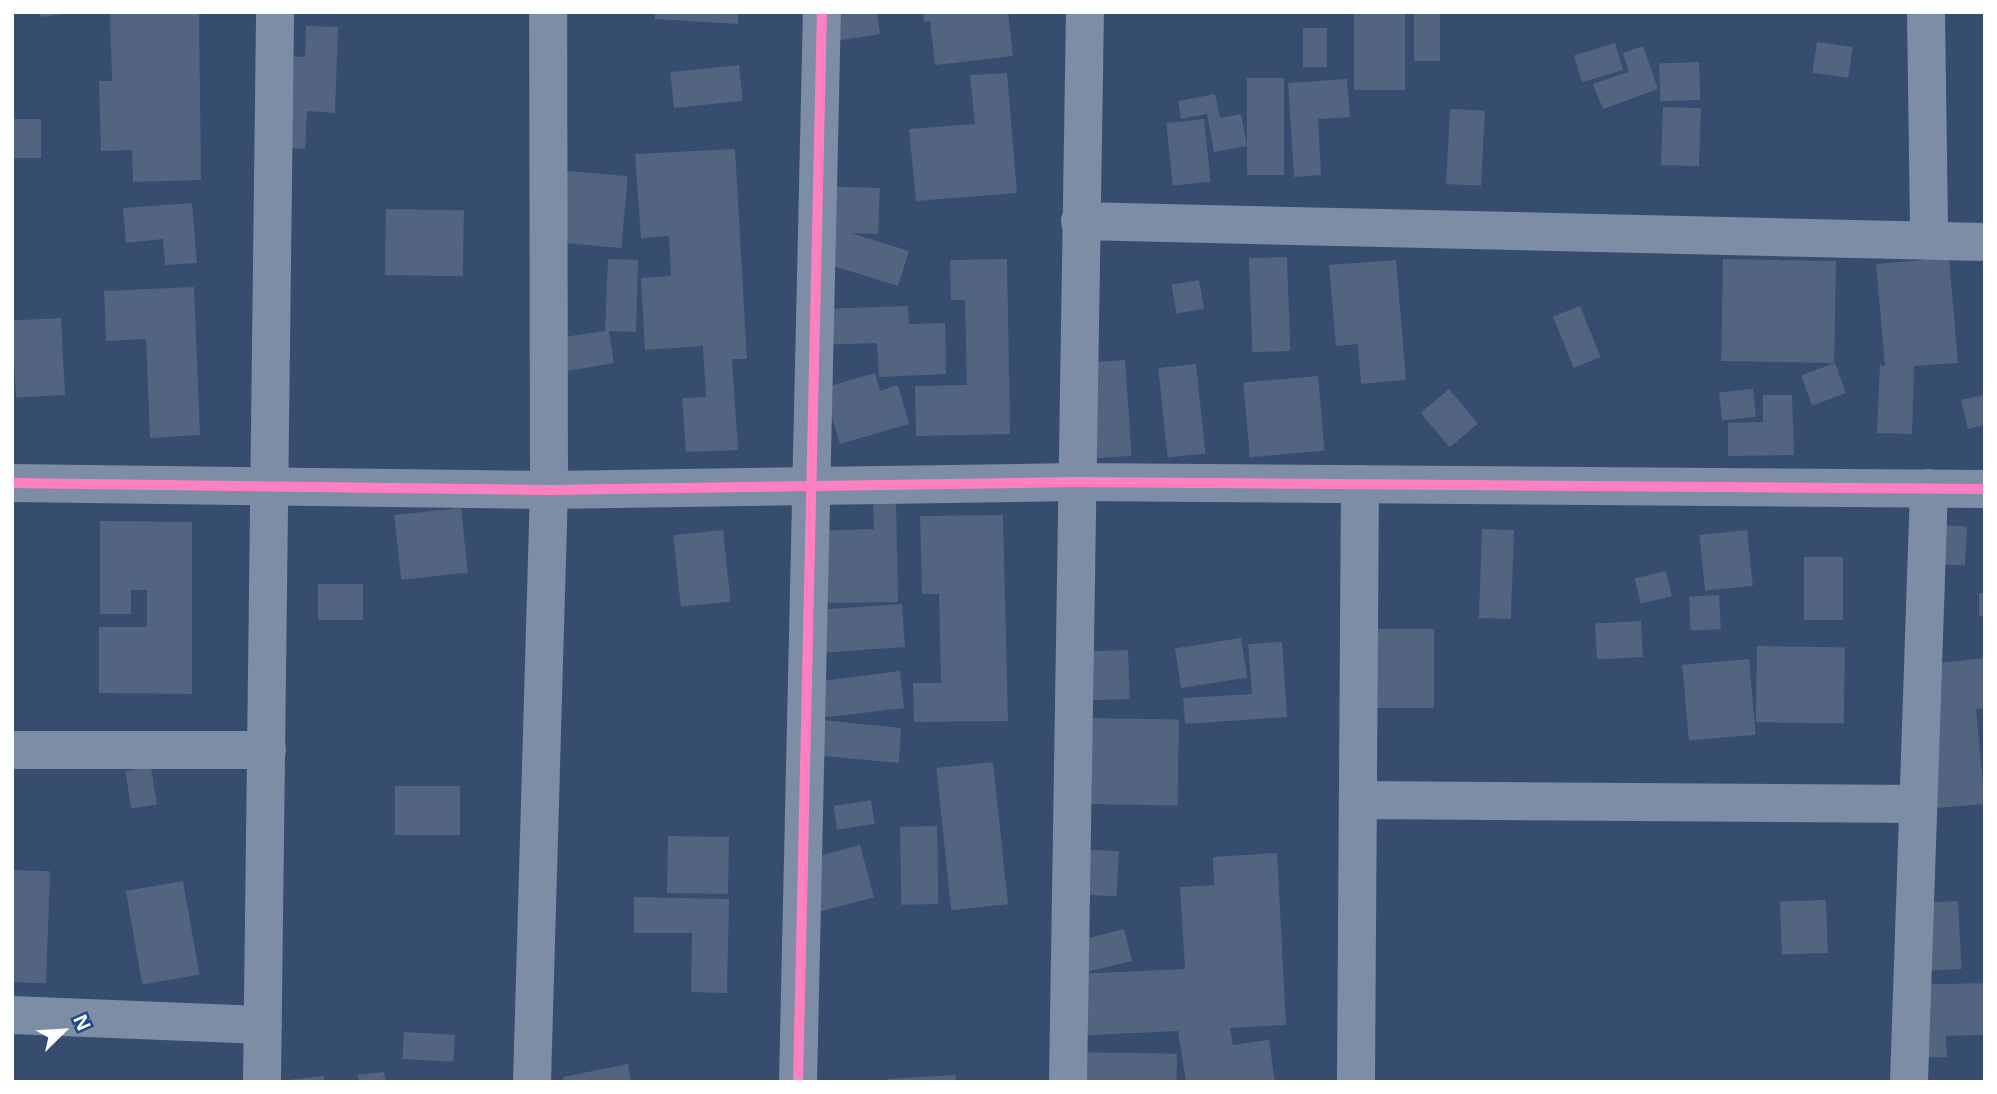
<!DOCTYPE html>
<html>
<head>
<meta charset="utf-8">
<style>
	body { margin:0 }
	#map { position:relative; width:1997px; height:1094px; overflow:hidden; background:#364d6f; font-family:"Noto Sans",sans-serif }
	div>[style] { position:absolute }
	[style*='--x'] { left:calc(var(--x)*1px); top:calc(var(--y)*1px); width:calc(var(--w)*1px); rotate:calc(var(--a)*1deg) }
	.building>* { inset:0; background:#526480; transform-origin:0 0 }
	.minor>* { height:38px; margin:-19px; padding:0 19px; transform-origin:19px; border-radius:19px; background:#7d8da5 }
	.cycleway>* { height:10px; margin:-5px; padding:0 5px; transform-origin:5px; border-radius:5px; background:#ff80c0 }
	span { translate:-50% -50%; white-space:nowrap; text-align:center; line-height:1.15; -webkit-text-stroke:7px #1e4887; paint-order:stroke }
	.frame { position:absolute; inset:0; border:14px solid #fff; pointer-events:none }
	.north { position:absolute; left:28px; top:996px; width:70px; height:70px; -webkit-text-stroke:5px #1e4887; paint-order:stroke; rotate:66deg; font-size:19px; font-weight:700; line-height:28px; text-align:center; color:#fff }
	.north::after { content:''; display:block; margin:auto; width:24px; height:32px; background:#fff; clip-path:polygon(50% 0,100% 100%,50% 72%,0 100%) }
</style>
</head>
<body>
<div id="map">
	<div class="building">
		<div style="clip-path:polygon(40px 12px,63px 12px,63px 14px,41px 17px)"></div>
		<div style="clip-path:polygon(110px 12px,199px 12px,201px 180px,133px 182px,132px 150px,101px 151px,99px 81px,112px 81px)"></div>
		<div style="clip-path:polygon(655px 12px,738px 12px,738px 24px,655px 19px)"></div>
		<div style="clip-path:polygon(818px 12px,877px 12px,880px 34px,823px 43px)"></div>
		<div style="clip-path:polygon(923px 12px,1008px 12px,1013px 56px,935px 65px,930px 21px,924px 22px)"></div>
		<div style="left:1354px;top:12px;width:51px;height:78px"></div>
		<div style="left:1414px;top:12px;width:26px;height:49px"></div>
		<div style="clip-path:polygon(306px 26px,338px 27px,335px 113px,307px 111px,305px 149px,264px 147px,268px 55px,305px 57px)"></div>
		<div style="left:1303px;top:28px;width:24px;height:39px"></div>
		<div style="left:1817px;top:42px;width:36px;height:31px;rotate:8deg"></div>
		<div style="left:1615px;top:43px;width:28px;height:43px;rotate:73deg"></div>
		<div style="clip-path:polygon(1643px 46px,1658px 89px,1603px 109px,1593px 84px,1629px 72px,1623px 53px)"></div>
		<div style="left:1699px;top:62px;width:38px;height:40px;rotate:88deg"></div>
		<div style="left:739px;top:65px;width:36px;height:69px;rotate:84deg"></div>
		<div style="clip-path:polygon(1007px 73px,1017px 193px,916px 201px,909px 129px,975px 124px,970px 75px)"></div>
		<div style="left:1247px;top:78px;width:37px;height:97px"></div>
		<div style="clip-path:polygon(1347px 79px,1350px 117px,1318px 119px,1321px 175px,1294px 177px,1288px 83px)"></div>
		<div style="clip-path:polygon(1215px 94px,1220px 118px,1241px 114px,1247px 146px,1214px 152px,1207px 114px,1181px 119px,1178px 101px)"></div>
		<div style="left:1663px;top:107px;width:38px;height:58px;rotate:2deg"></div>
		<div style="left:1450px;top:109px;width:35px;height:75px;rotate:3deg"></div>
		<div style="left:12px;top:119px;width:29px;height:39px"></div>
		<div style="left:1204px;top:119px;width:63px;height:38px;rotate:84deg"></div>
		<div style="clip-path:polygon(735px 149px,747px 359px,732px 359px,738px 450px,686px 452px,682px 398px,706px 397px,703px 346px,645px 350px,641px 278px,671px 276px,669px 236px,641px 238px,635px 154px)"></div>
		<div style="left:544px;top:169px;width:84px;height:72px;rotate:5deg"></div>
		<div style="clip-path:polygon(812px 186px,880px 188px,878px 234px,851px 233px,909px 251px,898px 286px,824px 263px)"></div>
		<div style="clip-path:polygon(192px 203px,197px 263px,165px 265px,163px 239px,126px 243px,123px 208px)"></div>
		<div style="left:386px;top:209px;width:78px;height:66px;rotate:1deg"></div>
		<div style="left:1287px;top:257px;width:94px;height:38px;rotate:88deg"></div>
		<div style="clip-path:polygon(1949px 258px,1958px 363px,1914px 366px,1912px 434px,1877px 433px,1880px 365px,1885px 366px,1876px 264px)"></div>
		<div style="clip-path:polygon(608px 259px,638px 260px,636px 332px,609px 331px,614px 363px,561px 372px,557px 338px,605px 331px)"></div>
		<div style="clip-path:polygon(1007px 259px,1010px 434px,916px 436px,915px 386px,967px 385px,965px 300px,951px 300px,950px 260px)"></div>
		<div style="left:1723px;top:259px;width:113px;height:102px;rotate:1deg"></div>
		<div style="clip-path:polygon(1396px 260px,1406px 380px,1361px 384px,1358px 344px,1336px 346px,1329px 265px)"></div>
		<div style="left:1199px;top:280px;width:29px;height:28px;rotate:80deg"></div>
		<div style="clip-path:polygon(194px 287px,200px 435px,150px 438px,146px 339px,106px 341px,104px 291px)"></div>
		<div style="clip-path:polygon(908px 306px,909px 324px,945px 323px,946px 374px,879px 377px,877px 343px,817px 345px,816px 309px)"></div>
		<div style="left:1580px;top:306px;width:55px;height:29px;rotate:68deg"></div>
		<div style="left:61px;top:318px;width:77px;height:49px;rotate:87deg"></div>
		<div style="left:1125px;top:360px;width:96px;height:51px;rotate:86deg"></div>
		<div style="left:1835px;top:363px;width:32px;height:36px;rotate:70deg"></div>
		<div style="left:1196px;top:364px;width:90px;height:38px;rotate:84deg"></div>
		<div style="clip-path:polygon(875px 373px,880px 391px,898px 385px,909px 424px,840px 444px,823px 388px)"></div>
		<div style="left:1318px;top:376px;width:75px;height:75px;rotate:85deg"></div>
		<div style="left:1449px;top:389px;width:45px;height:37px;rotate:50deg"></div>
		<div style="left:1753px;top:389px;width:28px;height:34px;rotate:84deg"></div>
		<div style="clip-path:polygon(1763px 395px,1792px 395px,1794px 455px,1728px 456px,1728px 423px,1763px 422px)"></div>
		<div style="clip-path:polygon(1983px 395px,1985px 425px,1968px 429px,1961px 400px)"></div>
		<div style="clip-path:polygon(873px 501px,896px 501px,898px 602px,815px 603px,814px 531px,874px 529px)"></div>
		<div style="left:461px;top:508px;width:65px;height:67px;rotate:84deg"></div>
		<div style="clip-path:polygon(1003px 515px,1008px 721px,914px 722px,913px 683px,941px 683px,939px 594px,922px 594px,920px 516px)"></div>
		<div style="clip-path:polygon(100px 521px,192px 522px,192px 694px,99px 693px,99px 627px,147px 627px,147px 590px,131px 590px,131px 614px,100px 614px)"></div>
		<div style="left:1917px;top:524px;width:50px;height:39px;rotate:3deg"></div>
		<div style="left:1482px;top:529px;width:32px;height:89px;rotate:2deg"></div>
		<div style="left:723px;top:530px;width:72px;height:50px;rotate:84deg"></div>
		<div style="left:1747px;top:530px;width:56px;height:48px;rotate:84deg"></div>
		<div style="left:1804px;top:557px;width:39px;height:63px"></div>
		<div style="left:1666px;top:571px;width:26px;height:32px;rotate:77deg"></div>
		<div style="left:318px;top:584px;width:45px;height:36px"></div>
		<div style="left:1979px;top:593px;width:6px;height:23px"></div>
		<div style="left:1719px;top:595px;width:34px;height:30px;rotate:87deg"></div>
		<div style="left:902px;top:604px;width:43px;height:90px;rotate:86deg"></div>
		<div style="left:1641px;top:621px;width:36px;height:46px;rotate:87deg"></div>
		<div style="left:1434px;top:629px;width:79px;height:79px;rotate:90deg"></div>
		<div style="left:1241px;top:638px;width:40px;height:67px;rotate:81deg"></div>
		<div style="clip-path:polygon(1282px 642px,1287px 717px,1185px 724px,1183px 698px,1252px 694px,1248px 644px)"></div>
		<div style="left:1757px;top:646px;width:88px;height:76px;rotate:1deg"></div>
		<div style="left:1128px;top:650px;width:49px;height:46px;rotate:88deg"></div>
		<div style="clip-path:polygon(1985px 658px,1985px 708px,1976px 709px,1985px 804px,1937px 808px,1922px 665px)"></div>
		<div style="left:1749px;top:659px;width:76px;height:67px;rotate:85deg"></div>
		<div style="clip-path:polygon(900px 671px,904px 708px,811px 719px,901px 728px,899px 763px,803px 754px,799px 684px)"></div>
		<div style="left:1089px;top:718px;width:90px;height:86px;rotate:1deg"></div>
		<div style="left:993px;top:762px;width:143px;height:57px;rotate:84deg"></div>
		<div style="left:151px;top:767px;width:38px;height:26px;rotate:81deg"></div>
		<div style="left:395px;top:786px;width:65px;height:49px"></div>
		<div style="left:871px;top:800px;width:24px;height:38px;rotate:81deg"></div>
		<div style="left:937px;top:826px;width:78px;height:37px;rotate:89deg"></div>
		<div style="left:668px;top:836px;width:61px;height:57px;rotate:1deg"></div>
		<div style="left:860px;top:845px;width:54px;height:73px;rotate:75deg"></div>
		<div style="left:1074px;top:849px;width:45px;height:45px;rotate:3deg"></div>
		<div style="clip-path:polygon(1277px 853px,1286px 1025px,1230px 1028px,1233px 1045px,1269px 1040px,1275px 1082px,1186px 1082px,1178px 1031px,1071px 1036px,1064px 944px,1124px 929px,1132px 961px,1077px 974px,1185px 969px,1180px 887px,1214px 885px,1213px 857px)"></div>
		<div style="left:12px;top:870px;width:38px;height:112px;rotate:2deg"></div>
		<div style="left:183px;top:881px;width:95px;height:58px;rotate:80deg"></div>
		<div style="clip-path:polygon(634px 897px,729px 899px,727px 993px,691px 992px,692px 933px,634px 933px)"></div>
		<div style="left:1826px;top:900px;width:53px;height:46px;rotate:88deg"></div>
		<div style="left:1958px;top:901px;width:68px;height:51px;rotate:87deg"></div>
		<div style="clip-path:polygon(1985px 983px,1985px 1035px,1946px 1036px,1947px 1057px,1909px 1058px,1907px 985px)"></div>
		<div style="left:404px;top:1032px;width:51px;height:27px;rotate:3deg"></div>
		<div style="left:1070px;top:1052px;width:107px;height:30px;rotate:1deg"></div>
		<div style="clip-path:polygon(628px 1064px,631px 1082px,564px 1082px,563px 1077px)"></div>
		<div style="clip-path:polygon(384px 1072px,386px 1082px,359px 1082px,358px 1075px)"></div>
		<div style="clip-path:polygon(955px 1075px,956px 1082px,887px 1082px,887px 1079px)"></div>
		<div style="clip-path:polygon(324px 1076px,324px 1082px,290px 1082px,289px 1080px)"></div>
	</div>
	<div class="minor">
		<div style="--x:1926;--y:12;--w:228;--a:89.2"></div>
		<div style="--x:1080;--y:221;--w:905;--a:1.33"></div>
		<div style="--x:12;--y:483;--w:537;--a:0.75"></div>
		<div style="--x:549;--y:490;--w:525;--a:-0.87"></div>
		<div style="--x:1074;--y:482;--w:911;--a:0.44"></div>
		<div style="--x:12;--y:750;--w:255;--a:0"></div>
		<div style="--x:1358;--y:800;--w:560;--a:0.41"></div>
		<div style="--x:12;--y:1015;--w:251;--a:2.3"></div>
		<div style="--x:262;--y:1082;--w:1070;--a:-89.3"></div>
		<div style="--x:532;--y:1082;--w:592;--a:-88.36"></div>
		<div style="--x:549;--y:490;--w:478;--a:-90.1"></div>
		<div style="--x:798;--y:1082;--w:1070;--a:-88.72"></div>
		<div style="--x:1068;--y:1082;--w:1070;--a:-89.09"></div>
		<div style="--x:1356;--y:1082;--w:598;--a:-89.62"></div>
		<div style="--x:1909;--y:1082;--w:594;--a:-88.07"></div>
	</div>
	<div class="cycleway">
		<div style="--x:12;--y:483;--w:537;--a:0.75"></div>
		<div style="--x:549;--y:490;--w:525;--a:-0.87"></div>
		<div style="--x:1074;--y:482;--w:911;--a:0.44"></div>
		<div style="--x:798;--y:1082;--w:1070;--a:-88.72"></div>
	</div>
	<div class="frame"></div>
	<div class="north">N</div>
</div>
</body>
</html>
